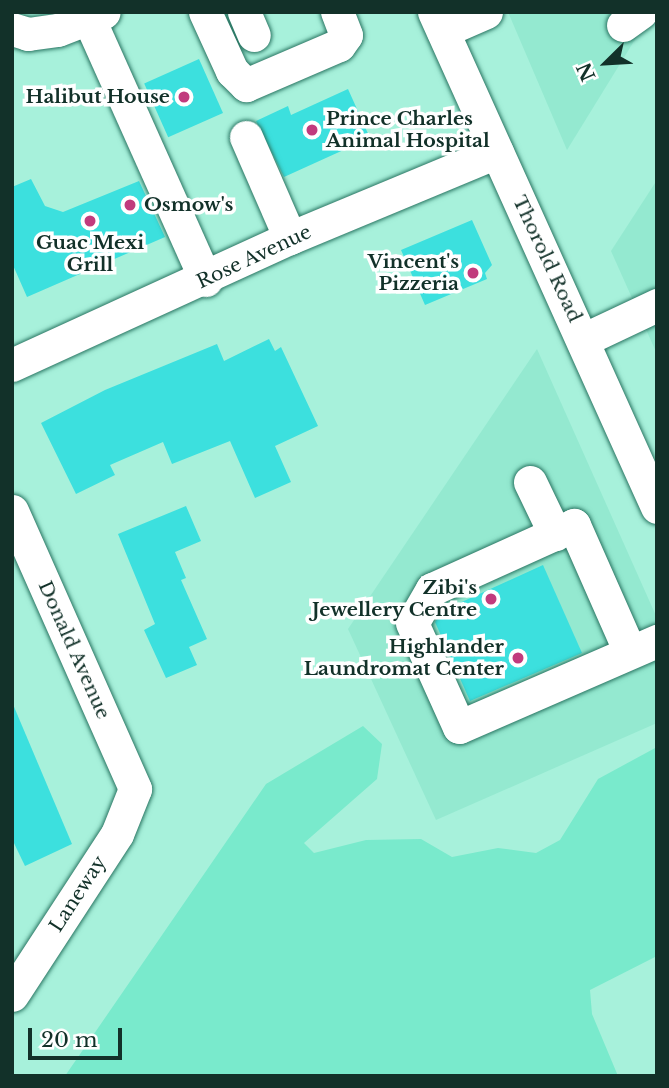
<!DOCTYPE html>
<html>
<head>
<meta charset="utf-8">
<style>
	body { margin:0 }
	#map { position:relative; width:669px; height:1088px; overflow:hidden; background:#a7f1db; font-family:"Libre Baskerville",serif }
	div>[style] { position:absolute }
	[style*='--x'] { left:calc(var(--x)*1px); top:calc(var(--y)*1px); width:calc(var(--w)*1px); rotate:calc(var(--a)*1deg) }
	.built>* { inset:0; background:#94e9d0 }
	.green>* { inset:0; background:#79eacc }
	.building>* { inset:0; background:#3ce0de; transform-origin:0 0 }
	.roads { filter:drop-shadow(0 0 2px #297562) drop-shadow(0 0 2px #297562) }
	.minor>* { height:33px; margin:-16.5px; padding:0 16.5px; transform-origin:16.5px; border-radius:16.5px; background:#fff }
	.dots>* { width:19px; height:19px; translate:-50% -50%; box-sizing:border-box; border:4px solid #fff; border-radius:50% }
	span { translate:-50% -50%; white-space:nowrap; text-align:center; line-height:1.15; -webkit-text-stroke:7px #fff; paint-order:stroke }
	.poi-label { font-size:19px; color:#123129; font-weight:700 }
	.right { translate:-100% -50%; text-align:right }
	.left { translate:0 -50%; text-align:left }
	.street-label { font-size:19px; color:#123129 }
	.frame { position:absolute; inset:0; border:14px solid #123129; pointer-events:none }
	.north { position:absolute; left:571px; top:28px; width:70px; height:70px; -webkit-text-stroke:5px #fff; paint-order:stroke; rotate:246deg; font-size:19px; font-weight:700; line-height:28px; text-align:center; color:#123129 }
	.north::after { content:''; display:block; margin:auto; width:24px; height:32px; background:#123129; clip-path:polygon(50% 0,100% 100%,50% 72%,0 100%) }
	.scale { position:absolute; left:28px; top:1028px; width:94px; height:32px; box-sizing:border-box; border:4px solid #123129; border-top:0; padding-left:9px; font-size:21px; line-height:24px; white-space:nowrap; color:#123129; -webkit-text-stroke:5px #fff; paint-order:stroke }
</style>
</head>
<body>
<div id="map">
	<div class="built">
		<div style="clip-path:polygon(508px 12px,652px 12px,567px 150px)"></div>
		<div style="clip-path:polygon(657px 180px,657px 354px,611px 251px)"></div>
		<div style="clip-path:polygon(537px 349px,657px 618px,657px 723px,436px 820px,348px 629px)"></div>
	</div>
	<div class="green">
		<div style="clip-path:polygon(363px 726px,382px 744px,377px 779px,304px 843px,314px 853px,366px 840px,421px 839px,452px 857px,498px 848px,536px 853px,560px 840px,598px 779px,657px 747px,657px 956px,590px 990px,592px 1014px,618px 1076px,65px 1076px,266px 784px)"></div>
	</div>
	<div class="building">
		<div style="left:199px;top:59px;width:59px;height:60px;rotate:66deg"></div>
		<div style="clip-path:polygon(348px 89px,370px 138px,284px 177px,256px 121px,288px 106px,291px 115px)"></div>
		<div style="clip-path:polygon(31px 179px,45px 206px,63px 212px,139px 181px,165px 237px,27px 297px,12px 263px,12px 187px)"></div>
		<div style="clip-path:polygon(472px 220px,492px 265px,485px 273px,487px 279px,425px 305px,401px 250px)"></div>
		<div style="clip-path:polygon(269px 339px,275px 351px,281px 347px,318px 426px,275px 446px,291px 482px,255px 498px,230px 441px,172px 464px,163px 442px,110px 465px,115px 475px,76px 494px,41px 423px,105px 390px,217px 344px,224px 361px)"></div>
		<div style="clip-path:polygon(186px 506px,201px 541px,175px 552px,186px 578px,181px 580px,207px 639px,189px 647px,197px 665px,166px 678px,144px 630px,155px 624px,118px 534px)"></div>
		<div style="clip-path:polygon(543px 565px,582px 653px,470px 701px,435px 622px,442px 611px)"></div>
		<div style="clip-path:polygon(12px 702px,72px 844px,25px 866px,12px 839px)"></div>
	</div>
	<div class="roads">
		<div class="minor">
			<div style="--x:205;--y:12;--w:65;--a:65.4"></div>
			<div style="--x:232;--y:71;--w:20;--a:45"></div>
			<div style="--x:246;--y:85;--w:101;--a:-23.3"></div>
			<div style="--x:339;--y:45;--w:12;--a:-55"></div>
			<div style="--x:346;--y:35;--w:25;--a:-111"></div>
			<div style="--x:244;--y:12;--w:25;--a:67"></div>
			<div style="--x:434;--y:12;--w:543;--a:65.75"></div>
			<div style="--x:89;--y:19;--w:286;--a:65.9"></div>
			<div style="--x:623;--y:25;--w:22;--a:-36"></div>
			<div style="--x:12;--y:29;--w:17;--a:17"></div>
			<div style="--x:28;--y:34;--w:30;--a:-8"></div>
			<div style="--x:58;--y:30;--w:49;--a:-21.4"></div>
			<div style="--x:443;--y:31;--w:47;--a:-23.8"></div>
			<div style="--x:246;--y:137;--w:110;--a:66.5"></div>
			<div style="--x:585;--y:339;--w:80;--a:-25.3"></div>
			<div style="--x:12;--y:365;--w:306;--a:-24.6"></div>
			<div style="--x:290;--y:238;--w:224;--a:-22.6"></div>
			<div style="--x:530;--y:482;--w:58;--a:64.3"></div>
			<div style="--x:12;--y:511;--w:304;--a:66.1"></div>
			<div style="--x:135;--y:789;--w:48;--a:111.8"></div>
			<div style="--x:117;--y:834;--w:192;--a:123.1"></div>
			<div style="--x:630;--y:652;--w:139;--a:-113.8"></div>
			<div style="--x:574;--y:525;--w:156;--a:155.7"></div>
			<div style="--x:432;--y:589;--w:39;--a:120"></div>
			<div style="--x:412;--y:623;--w:114;--a:65.7"></div>
			<div style="--x:459;--y:727;--w:216;--a:-23.5"></div>
		</div>
	</div>
	<div class="dots">
		<div style="left:184px;top:97px;background:#c13b7d"></div>
		<div style="left:312px;top:130px;background:#c13b7d"></div>
		<div style="left:130px;top:205px;background:#c13b7d"></div>
		<div style="left:90px;top:221px;background:#c13b7d"></div>
		<div style="left:473px;top:273px;background:#c13b7d"></div>
		<div style="left:491px;top:599px;background:#c13b7d"></div>
		<div style="left:518px;top:658px;background:#c13b7d"></div>
	</div>
	<div class="poi-label">
		<span class="right" style="left:170px;top:97px">Halibut House</span>
		<span class="left" style="left:326px;top:130px">Prince Charles<br>Animal Hospital</span>
		<span class="left" style="left:144px;top:205px">Osmow's</span>
		<span style="left:90px;top:254px">Guac Mexi<br>Grill</span>
		<span class="right" style="left:459px;top:273px">Vincent's<br>Pizzeria</span>
		<span class="right" style="left:477px;top:599px">Zibi's<br>Jewellery Centre</span>
		<span class="right" style="left:504px;top:658px">Highlander<br>Laundromat Center</span>
	</div>
	<div class="street-label">
		<span style="left:254px;top:257px;rotate:-25deg">Rose Avenue</span>
		<span style="left:547px;top:259px;rotate:65deg">Thorold Road</span>
		<span style="left:74px;top:650px;rotate:66deg">Donald Avenue</span>
		<span style="left:78px;top:894px;rotate:-57deg">Laneway</span>
	</div>
	<div class="frame"></div>
	<div class="north">N</div>
	<div class="scale">20 m</div>
</div>
</body>
</html>
